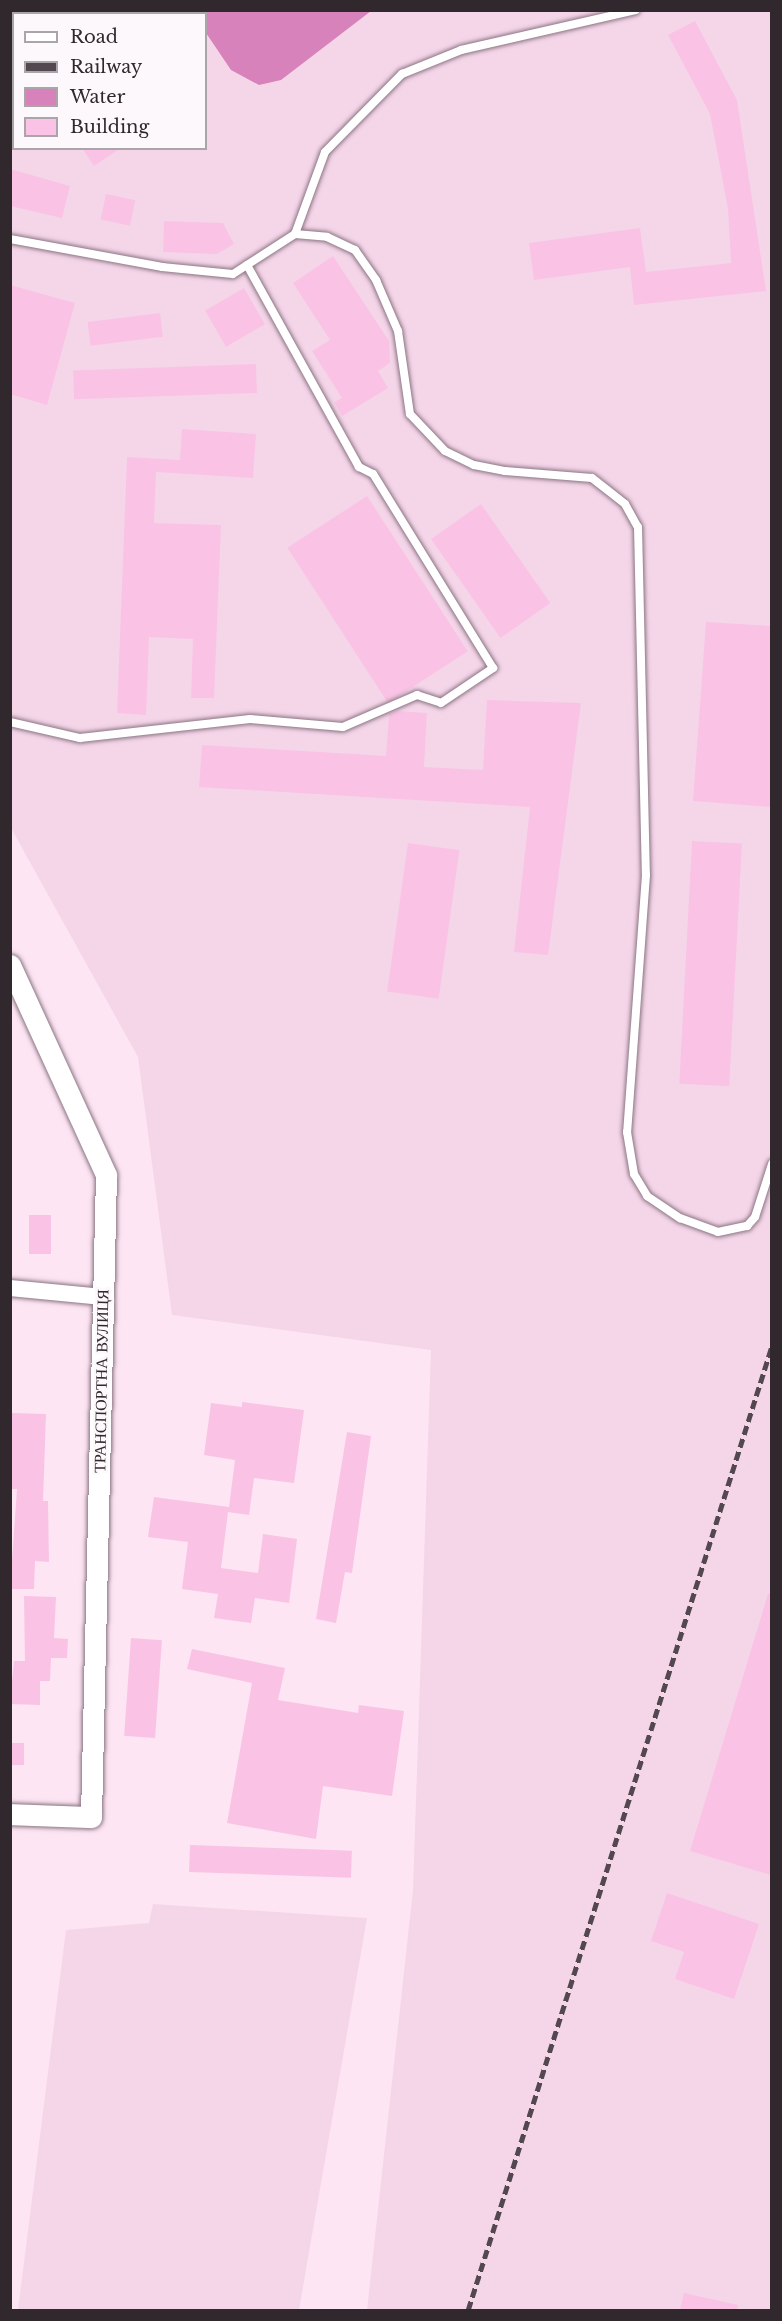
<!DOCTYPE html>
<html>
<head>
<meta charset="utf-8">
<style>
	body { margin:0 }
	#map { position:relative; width:782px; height:2321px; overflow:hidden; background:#fde5f3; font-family:"Libre Baskerville",serif }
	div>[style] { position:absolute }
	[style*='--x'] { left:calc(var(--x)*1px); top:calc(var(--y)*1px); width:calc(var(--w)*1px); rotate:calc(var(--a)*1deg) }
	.built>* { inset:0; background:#f5d6e9 }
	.water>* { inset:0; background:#d782bb }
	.building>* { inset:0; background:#fac3e5; transform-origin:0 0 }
	.roads { filter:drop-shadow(0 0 2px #8b7583) drop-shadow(0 0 2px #8b7583) }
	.service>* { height:8px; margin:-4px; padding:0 4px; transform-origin:4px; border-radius:4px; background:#fff }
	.minor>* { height:16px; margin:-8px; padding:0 8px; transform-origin:8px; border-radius:8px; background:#fff }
	.tertiary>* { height:21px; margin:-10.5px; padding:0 10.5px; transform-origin:10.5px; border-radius:10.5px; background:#fff }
	.rail>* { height:4.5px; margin-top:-2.25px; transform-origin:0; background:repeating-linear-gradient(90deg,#544850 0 9px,transparent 0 13.5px) }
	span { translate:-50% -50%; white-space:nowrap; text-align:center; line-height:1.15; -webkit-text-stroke:5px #fdf8fb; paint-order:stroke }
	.street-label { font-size:16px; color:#31282e }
	.frame { position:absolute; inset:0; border:12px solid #31282e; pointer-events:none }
	.legend { position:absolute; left:12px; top:12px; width:195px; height:138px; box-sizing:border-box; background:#fdf8fb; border:2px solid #aba5a9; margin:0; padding:8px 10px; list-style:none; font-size:18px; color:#31282e }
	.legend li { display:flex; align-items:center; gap:12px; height:30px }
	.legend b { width:30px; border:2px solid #aba5a9 }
</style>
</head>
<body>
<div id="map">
	<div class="built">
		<div style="clip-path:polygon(evenodd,10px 11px,771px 11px,771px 2310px,367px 2310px,413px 1890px,431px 1350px,172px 1315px,138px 1057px,11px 828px,10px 11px,14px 14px,206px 14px,206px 148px,14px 148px,14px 14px)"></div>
		<div style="clip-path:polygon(153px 1904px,367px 1918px,299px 2310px,18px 2310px,66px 1930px,149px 1923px)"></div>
	</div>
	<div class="water">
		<div style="clip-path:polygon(198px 11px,198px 10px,371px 11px,281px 80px,259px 85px,231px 70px,206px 33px,206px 14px)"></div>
	</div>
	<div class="building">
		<div style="clip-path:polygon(695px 21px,737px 100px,766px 291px,634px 305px,630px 267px,534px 280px,529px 243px,640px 228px,646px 272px,731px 263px,728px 209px,710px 114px,668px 35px)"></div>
		<div style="clip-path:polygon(82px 148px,121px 148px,94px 166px)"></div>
		<div style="clip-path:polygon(10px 169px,70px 186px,62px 218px,10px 206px)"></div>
		<div style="left:106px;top:194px;width:30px;height:26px;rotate:12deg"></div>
		<div style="clip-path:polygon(164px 221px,223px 223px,234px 244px,217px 254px,163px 252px)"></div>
		<div style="clip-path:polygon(333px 256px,389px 341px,390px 363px,378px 371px,388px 388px,342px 416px,334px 402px,342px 398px,312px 351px,330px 340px,293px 283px)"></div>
		<div style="clip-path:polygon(10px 285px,75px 303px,47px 405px,10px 394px)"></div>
		<div style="left:244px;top:288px;width:42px;height:45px;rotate:60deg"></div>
		<div style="left:160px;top:313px;width:24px;height:73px;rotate:83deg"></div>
		<div style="left:256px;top:364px;width:29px;height:183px;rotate:88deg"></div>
		<div style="clip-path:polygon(182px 429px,256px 434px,253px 478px,156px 472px,154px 523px,221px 525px,214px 698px,191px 698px,193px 639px,149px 637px,146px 715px,117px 713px,127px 457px,180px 460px)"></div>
		<div style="left:367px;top:496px;width:185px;height:95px;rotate:57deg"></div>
		<div style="left:481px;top:504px;width:121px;height:61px;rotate:55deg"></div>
		<div style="clip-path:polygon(706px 622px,771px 626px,771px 807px,693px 801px)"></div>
		<div style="clip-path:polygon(487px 700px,581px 703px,548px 955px,514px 952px,530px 807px,199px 787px,202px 745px,386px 756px,389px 714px,397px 711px,427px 713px,424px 767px,483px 770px)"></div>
		<div style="left:692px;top:841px;width:50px;height:243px;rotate:3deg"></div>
		<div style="left:408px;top:843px;width:52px;height:150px;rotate:8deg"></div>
		<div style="left:29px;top:1215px;width:22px;height:39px"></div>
		<div style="clip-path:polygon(242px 1402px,304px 1410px,294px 1483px,254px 1478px,249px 1515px,228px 1512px,221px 1568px,258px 1573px,263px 1534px,297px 1539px,289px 1603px,255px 1598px,251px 1623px,214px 1618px,218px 1594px,182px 1589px,188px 1542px,148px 1537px,154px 1497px,229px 1507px,235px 1460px,204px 1455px,211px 1403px,242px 1407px)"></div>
		<div style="clip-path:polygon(12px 1413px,46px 1414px,43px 1501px,48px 1501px,49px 1562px,35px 1561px,34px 1589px,10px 1589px,17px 1489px,10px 1489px)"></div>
		<div style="clip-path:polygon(347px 1432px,371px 1436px,352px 1573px,345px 1572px,336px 1623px,316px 1619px)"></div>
		<div style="clip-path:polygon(768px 1594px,771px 1594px,771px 1875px,690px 1851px)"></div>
		<div style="clip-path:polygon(24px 1596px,56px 1597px,54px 1638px,68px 1639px,67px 1658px,51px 1658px,50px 1681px,40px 1681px,40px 1705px,10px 1704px,14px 1661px,25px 1661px)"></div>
		<div style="left:131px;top:1638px;width:31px;height:98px;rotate:4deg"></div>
		<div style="clip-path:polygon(192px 1649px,285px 1668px,278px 1700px,358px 1713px,359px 1705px,404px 1711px,392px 1796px,323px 1786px,316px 1839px,227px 1823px,252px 1683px,187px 1669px)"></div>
		<div style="left:10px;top:1743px;width:14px;height:22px"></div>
		<div style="left:190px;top:1845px;width:162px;height:27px;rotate:2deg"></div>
		<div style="clip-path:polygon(667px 1893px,759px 1924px,734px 1999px,675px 1979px,684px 1952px,651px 1941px)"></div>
		<div style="clip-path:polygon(684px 2293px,738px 2305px,737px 2310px,680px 2310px)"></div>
	</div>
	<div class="roads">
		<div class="service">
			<div style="--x:295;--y:234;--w:32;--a:5"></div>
			<div style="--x:327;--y:237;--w:31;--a:25"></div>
			<div style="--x:355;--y:250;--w:37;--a:55"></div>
			<div style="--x:376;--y:280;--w:56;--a:66.7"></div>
			<div style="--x:398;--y:331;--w:84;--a:81.8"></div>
			<div style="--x:410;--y:414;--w:51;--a:46.6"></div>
			<div style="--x:445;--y:451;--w:32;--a:26"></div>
			<div style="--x:474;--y:465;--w:32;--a:11"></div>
			<div style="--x:505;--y:471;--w:87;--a:4.6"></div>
			<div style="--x:592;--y:478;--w:42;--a:38.2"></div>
			<div style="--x:625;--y:504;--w:26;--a:61"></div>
			<div style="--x:638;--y:527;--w:348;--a:88.7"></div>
			<div style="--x:646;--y:875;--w:258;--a:94.2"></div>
			<div style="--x:627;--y:1132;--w:43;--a:80.5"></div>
			<div style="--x:634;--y:1174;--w:26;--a:59"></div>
			<div style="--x:647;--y:1196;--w:40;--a:34"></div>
			<div style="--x:680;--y:1218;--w:40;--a:20.2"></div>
			<div style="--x:718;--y:1232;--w:30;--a:-12"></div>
			<div style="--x:747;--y:1226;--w:12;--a:-48"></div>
			<div style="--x:755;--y:1217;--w:56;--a:-72.2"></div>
			<div style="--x:10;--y:239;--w:155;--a:10.4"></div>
			<div style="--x:162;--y:267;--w:71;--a:5.6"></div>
			<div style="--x:233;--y:274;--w:74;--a:-32.8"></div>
			<div style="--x:295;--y:234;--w:87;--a:-69.9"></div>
			<div style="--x:325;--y:152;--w:110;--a:-45.4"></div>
			<div style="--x:402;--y:74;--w:64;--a:-22.1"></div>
			<div style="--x:461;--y:50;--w:179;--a:-12.9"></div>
			<div style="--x:10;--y:722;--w:72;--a:12.9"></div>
			<div style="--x:80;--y:738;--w:171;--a:-6.4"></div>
			<div style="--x:250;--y:719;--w:93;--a:4.9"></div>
			<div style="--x:343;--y:727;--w:81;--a:-23.4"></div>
			<div style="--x:417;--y:695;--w:25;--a:18"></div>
			<div style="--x:441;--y:703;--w:63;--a:-33.9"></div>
			<div style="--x:493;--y:668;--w:228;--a:-121.7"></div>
			<div style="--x:373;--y:474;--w:16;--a:-153"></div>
			<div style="--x:359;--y:467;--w:231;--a:-119"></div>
		</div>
		<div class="minor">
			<div style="--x:10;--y:1288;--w:93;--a:5.5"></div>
		</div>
		<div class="tertiary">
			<div style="--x:10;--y:965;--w:231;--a:65.4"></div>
			<div style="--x:106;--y:1175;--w:642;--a:91.34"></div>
			<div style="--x:91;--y:1817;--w:81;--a:-177.9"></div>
		</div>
	</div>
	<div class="rail">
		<div style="--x:468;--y:2310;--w:1012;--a:-72.51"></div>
	</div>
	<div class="street-label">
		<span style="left:101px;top:1381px;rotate:-89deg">ТРАНСПОРТНА ВУЛИЦЯ</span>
	</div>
	<div class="frame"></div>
	<ul class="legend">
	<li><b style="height:8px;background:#fff"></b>Road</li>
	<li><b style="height:8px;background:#544850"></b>Railway</li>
	<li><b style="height:16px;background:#d782bb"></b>Water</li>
	<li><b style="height:16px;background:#fac3e5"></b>Building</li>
	</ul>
</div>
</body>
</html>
